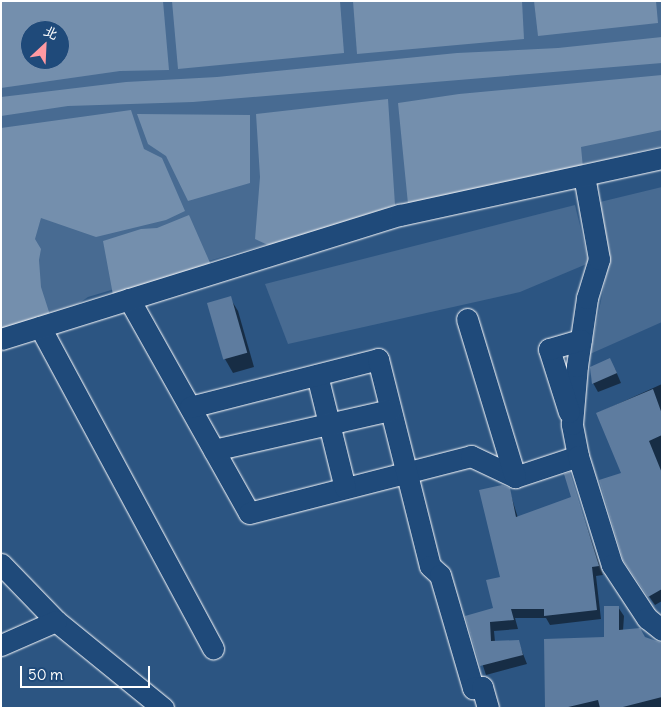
<!DOCTYPE html>
<html>
<head>
<meta charset="utf-8">
<style>
	body { margin:0 }
	#map { position:relative; width:663px; height:709px; overflow:hidden; background:#2c5582; font-family:Delius,"LXGW WenKai TC",sans-serif }
	div>[style] { position:absolute }
	[style*='--x'] { left:calc(var(--x)*1px); top:calc(var(--y)*1px); width:calc(var(--w)*1px); rotate:calc(var(--a)*1deg) }
	.green>* { inset:0; background:#486b92 }
	.water>* { inset:0; background:#748fad }
	.shadow>* { inset:0; background:#0007 }
	.building>* { inset:0; background:#5e7c9f; transform-origin:0 0 }
	.roads { filter:drop-shadow(0 0 1px #fff) drop-shadow(0 0 1px #fff) }
	.minor>* { height:21px; margin:-10.5px; padding:0 10.5px; transform-origin:10.5px; border-radius:10.5px; background:#1f4a7a }
	span { translate:-50% -50%; white-space:nowrap; text-align:center; line-height:1.15; -webkit-text-stroke:4px #1f4a7a; paint-order:stroke }
	.frame { position:absolute; inset:0; border:2px solid #fff; pointer-events:none }
	.north { position:absolute; left:20px; top:20px; width:50px; height:50px; box-sizing:border-box; background:#1f4a7a; border:1px solid #7992af; border-radius:50%; rotate:25deg; font-size:14px; font-weight:700; line-height:20px; text-align:center; color:#fff }
	.north::after { content:''; display:block; margin:auto; width:18px; height:22px; background:#ff9aa2; clip-path:polygon(50% 0,100% 100%,50% 72%,0 100%) }
	.scale { position:absolute; left:20px; top:666px; width:130px; height:22px; box-sizing:border-box; border:2px solid #fff; border-top:0; padding-left:6px; font-size:15px; line-height:18px; white-space:nowrap; color:#fff; -webkit-text-stroke:4px #1f4a7a; paint-order:stroke }
</style>
</head>
<body>
<div id="map">
	<div class="green">
		<div style="clip-path:polygon(evenodd,1px 1px,662px 1px,662px 146px,235px 253px,88px 297px,29px 337px,1px 347px,1px 1px,30px 30px,60px 30px,60px 60px,30px 60px,30px 30px)"></div>
		<div style="clip-path:polygon(662px 187px,662px 322px,590px 354px,608px 267px,600px 202px)"></div>
		<div style="clip-path:polygon(575px 205px,589px 263px,520px 292px,288px 344px,265px 284px)"></div>
	</div>
	<div class="water">
		<div style="clip-path:polygon(evenodd,1px 1px,163px 1px,169px 70px,120px 71px,1px 88px,1px 1px,30px 30px,60px 30px,60px 60px,30px 60px,30px 30px)"></div>
		<div style="clip-path:polygon(172px 1px,340px 1px,344px 53px,178px 69px)"></div>
		<div style="clip-path:polygon(353px 1px,522px 1px,524px 39px,357px 54px)"></div>
		<div style="clip-path:polygon(534px 1px,656px 1px,658px 23px,538px 36px)"></div>
		<div style="clip-path:polygon(662px 37px,662px 63px,193px 102px,68px 106px,1px 116px,1px 97px,18px 95px,126px 82px,217px 77px,457px 53px,558px 48px)"></div>
		<div style="clip-path:polygon(662px 75px,662px 130px,581px 147px,583px 168px,408px 204px,398px 103px,459px 94px)"></div>
		<div style="clip-path:polygon(388px 99px,395px 205px,270px 246px,255px 239px,260px 177px,256px 114px)"></div>
		<div style="clip-path:polygon(131px 110px,144px 149px,162px 158px,185px 211px,166px 220px,96px 237px,41px 218px,35px 239px,41px 249px,39px 260px,41px 287px,50px 315px,1px 333px,1px 128px)"></div>
		<div style="clip-path:polygon(137px 114px,250px 115px,250px 183px,188px 201px,166px 156px,148px 144px)"></div>
		<div style="clip-path:polygon(189px 215px,211px 265px,113px 295px,103px 241px,141px 229px,157px 228px)"></div>
	</div>
	<div class="shadow">
		<div style="clip-path:polygon(230px 298px,238px 311px,254px 367px,233px 373px,225px 359px,209px 304px)"></div>
		<div style="clip-path:polygon(615px 369px,621px 383px,598px 392px,593px 383px)"></div>
		<div style="clip-path:polygon(662px 384px,662px 601px,655px 605px,630px 569px,622px 474px,598px 413px)"></div>
		<div style="clip-path:polygon(569px 473px,603px 575px,596px 576px,601px 619px,550px 625px,546px 618px,515px 618px,518px 629px,494px 631px,495px 642px,518px 641px,527px 664px,486px 675px,467px 617px,495px 609px,501px 578px,509px 489px,518px 518px,573px 498px)"></div>
		<div style="clip-path:polygon(618px 607px,624px 616px,623px 631px,662px 645px,662px 708px,547px 708px,605px 639px)"></div>
	</div>
	<div class="building">
		<div style="left:231px;top:296px;width:59px;height:25px;rotate:74deg"></div>
		<div style="clip-path:polygon(610px 358px,617px 373px,592px 384px,590px 367px)"></div>
		<div style="clip-path:polygon(653px 389px,662px 414px,662px 435px,649px 441px,662px 473px,662px 589px,648px 597px,623px 560px,599px 480px,621px 473px,596px 413px)"></div>
		<div style="clip-path:polygon(570px 472px,599px 566px,592px 567px,597px 610px,544px 616px,544px 609px,511px 609px,514px 620px,490px 622px,491px 641px,519px 640px,523px 655px,480px 666px,465px 616px,493px 608px,486px 580px,500px 577px,479px 490px,502px 485px,510px 488px,516px 517px,571px 497px,564px 474px)"></div>
		<div style="clip-path:polygon(604px 606px,619px 606px,619px 630px,640px 628px,645px 637px,662px 643px,662px 697px,619px 708px,600px 708px,598px 700px,564px 708px,545px 708px,544px 639px,604px 637px)"></div>
	</div>
	<div class="roads">
		<div class="minor">
			<div style="--x:129;--y:299;--w:245;--a:60.7"></div>
			<div style="--x:249;--y:513;--w:229;--a:-14.4"></div>
			<div style="--x:471;--y:456;--w:49;--a:25.5"></div>
			<div style="--x:515;--y:477;--w:66;--a:-18.4"></div>
			<div style="--x:578;--y:456;--w:33;--a:-101"></div>
			<div style="--x:572;--y:424;--w:58;--a:-85.1"></div>
			<div style="--x:577;--y:366;--w:69;--a:-81.6"></div>
			<div style="--x:587;--y:298;--w:41;--a:-72.9"></div>
			<div style="--x:599;--y:259;--w:84;--a:-100.2"></div>
			<div style="--x:467;--y:319;--w:165;--a:73.1"></div>
			<div style="--x:40;--y:327;--w:365;--a:61.7"></div>
			<div style="--x:1;--y:339;--w:418;--a:-17.3"></div>
			<div style="--x:400;--y:215;--w:268;--a:-12.3"></div>
			<div style="--x:317;--y:375;--w:116;--a:76.1"></div>
			<div style="--x:190;--y:407;--w:194;--a:-14.3"></div>
			<div style="--x:378;--y:359;--w:213;--a:75.9"></div>
			<div style="--x:430;--y:566;--w:13;--a:42"></div>
			<div style="--x:440;--y:575;--w:118;--a:73.7"></div>
			<div style="--x:473;--y:688;--w:9;--a:-6"></div>
			<div style="--x:482;--y:687;--w:22;--a:74"></div>
			<div style="--x:569;--y:412;--w:66;--a:-107.6"></div>
			<div style="--x:549;--y:349;--w:33;--a:-16"></div>
			<div style="--x:214;--y:450;--w:180;--a:-12.8"></div>
			<div style="--x:578;--y:456;--w:114;--a:72.7"></div>
			<div style="--x:612;--y:565;--w:64;--a:56.6"></div>
			<div style="--x:647;--y:618;--w:19;--a:39"></div>
			<div style="--x:1;--y:564;--w:79;--a:46"></div>
			<div style="--x:56;--y:621;--w:138;--a:39.1"></div>
			<div style="--x:1;--y:645;--w:60;--a:-23.6"></div>
		</div>
	</div>
	<div class="frame"></div>
	<div class="north">北</div>
	<div class="scale">50 m</div>
</div>
</body>
</html>
